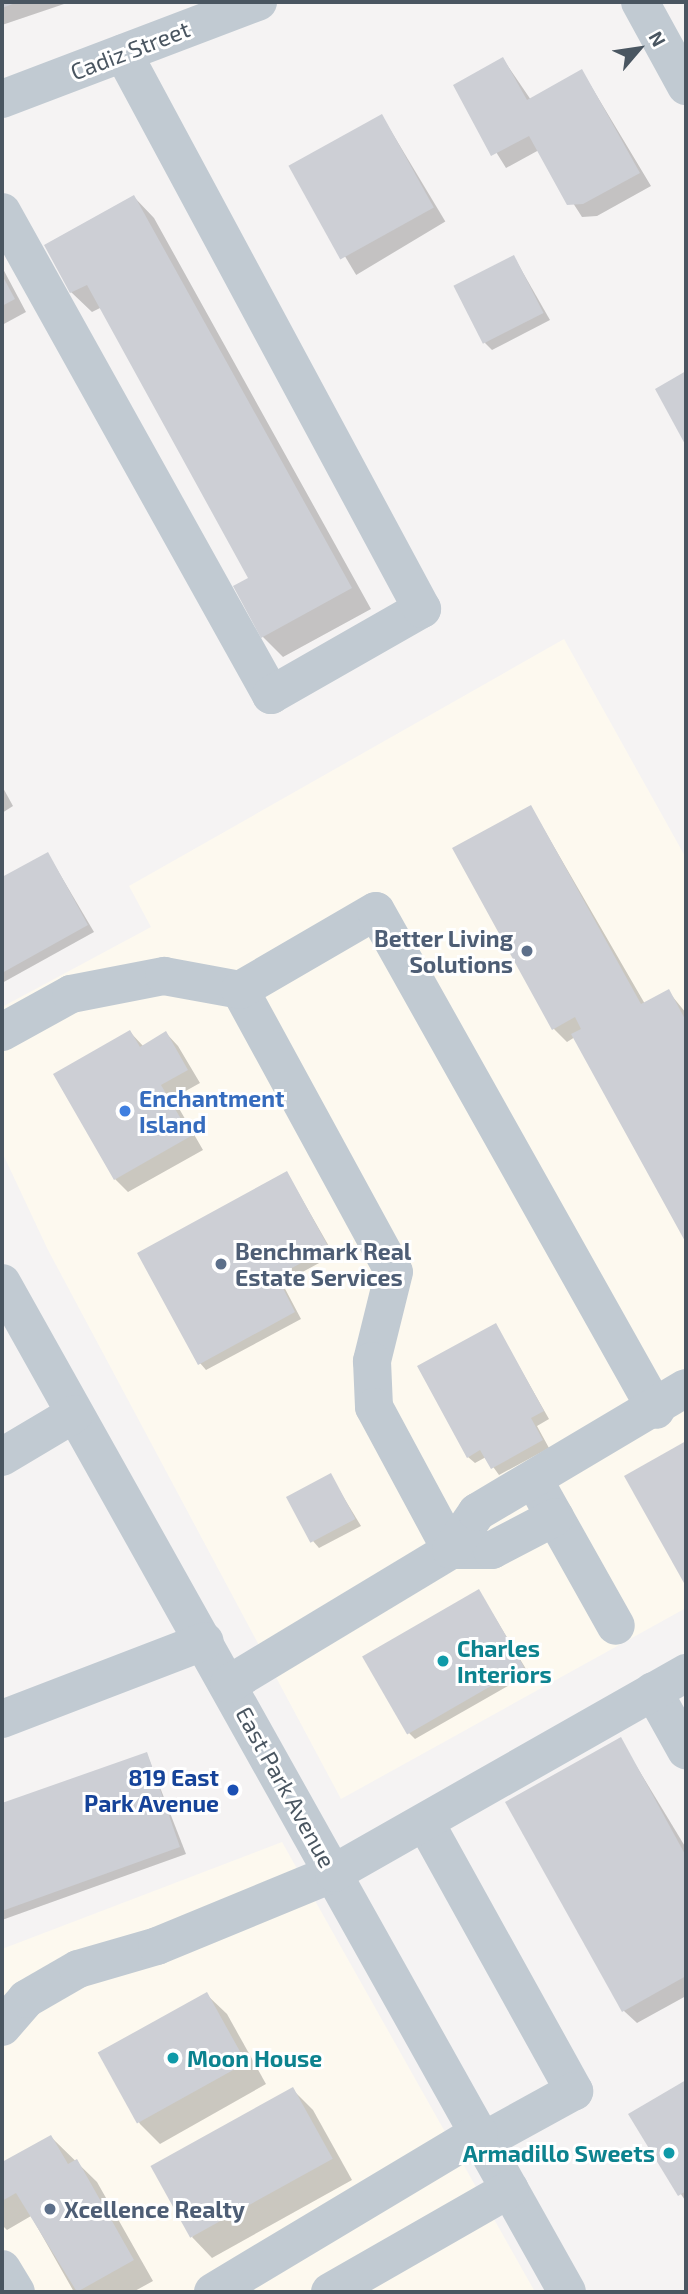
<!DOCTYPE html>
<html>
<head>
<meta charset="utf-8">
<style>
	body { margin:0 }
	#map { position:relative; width:688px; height:2294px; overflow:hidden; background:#f5f3f3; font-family:"Exo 2",sans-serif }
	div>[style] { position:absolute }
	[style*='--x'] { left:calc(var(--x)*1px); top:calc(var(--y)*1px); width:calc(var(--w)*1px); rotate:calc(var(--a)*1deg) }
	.commercial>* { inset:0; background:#fdf9ef }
	.shadow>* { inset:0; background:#0003; transform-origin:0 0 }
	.building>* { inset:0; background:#cdcfd5; transform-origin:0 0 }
	.minor>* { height:38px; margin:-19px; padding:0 19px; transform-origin:19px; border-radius:19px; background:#c1cad2 }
	.dots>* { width:19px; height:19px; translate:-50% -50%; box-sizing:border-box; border:4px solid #fff; border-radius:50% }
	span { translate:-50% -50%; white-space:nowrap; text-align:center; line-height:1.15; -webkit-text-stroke:6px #fff; paint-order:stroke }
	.street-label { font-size:23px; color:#4a5661 }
	.service-label { font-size:23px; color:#4e5e75; font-weight:700 }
	.right { translate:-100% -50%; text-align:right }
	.left { translate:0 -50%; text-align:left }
	.shop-label { font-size:23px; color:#366cbe; font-weight:700 }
	.culture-label { font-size:23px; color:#0d838f; font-weight:700 }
	.transit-label { font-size:23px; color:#164399; font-weight:700 }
	.frame { position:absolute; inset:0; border:4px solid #4a5661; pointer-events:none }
	.north { position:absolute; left:604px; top:14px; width:70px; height:70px; -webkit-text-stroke:5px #fff; paint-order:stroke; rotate:61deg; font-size:19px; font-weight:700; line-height:28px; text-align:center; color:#4a5661 }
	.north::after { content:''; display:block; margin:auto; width:24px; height:32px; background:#4a5661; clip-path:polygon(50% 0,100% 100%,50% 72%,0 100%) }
</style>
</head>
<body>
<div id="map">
	<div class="commercial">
		<div style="clip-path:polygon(564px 639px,686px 858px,686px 1608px,341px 1799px,48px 1250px,2px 1152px,2px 1007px,151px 927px,129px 886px)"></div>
		<div style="clip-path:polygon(282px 1842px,535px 2292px,2px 2292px,2px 1949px)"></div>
	</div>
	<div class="shadow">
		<div style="clip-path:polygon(2px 2px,67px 2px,67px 3px,2px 25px)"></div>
		<div style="clip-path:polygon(503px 59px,531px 100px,582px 71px,651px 186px,597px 216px,582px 217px,539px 150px,506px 168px,455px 86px)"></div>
		<div style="left:382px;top:116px;width:123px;height:104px;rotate:59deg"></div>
		<div style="clip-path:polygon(134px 197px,154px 218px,371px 609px,283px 657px,263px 637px,250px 579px,102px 307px,92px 312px,71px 292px)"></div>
		<div style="clip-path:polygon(514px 257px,550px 320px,492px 350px,485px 343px)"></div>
		<div style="clip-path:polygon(2px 267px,26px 312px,2px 325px)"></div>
		<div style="clip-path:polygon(2px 786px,13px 806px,2px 813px)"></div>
		<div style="clip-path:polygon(531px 807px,645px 1004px,668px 991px,686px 1013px,686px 1239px,575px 1037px,567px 1042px,554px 1029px)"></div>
		<div style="clip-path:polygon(48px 854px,94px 932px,2px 983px,2px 879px)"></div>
		<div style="clip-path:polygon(130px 1032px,144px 1047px,166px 1033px,178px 1046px,200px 1083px,173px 1098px,203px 1150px,128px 1192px,115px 1179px)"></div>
		<div style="clip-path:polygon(287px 1173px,334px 1255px,282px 1283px,301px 1319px,206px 1370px,200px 1363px)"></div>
		<div style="clip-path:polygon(496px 1326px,549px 1419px,537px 1426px,549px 1448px,499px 1475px,486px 1457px,475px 1463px,468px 1457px)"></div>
		<div style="clip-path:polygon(686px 1443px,686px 1583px,626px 1476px)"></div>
		<div style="clip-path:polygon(330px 1475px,361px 1526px,319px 1548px,313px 1541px)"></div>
		<div style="clip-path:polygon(479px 1591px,529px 1674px,415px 1739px,408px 1732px)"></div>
		<div style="clip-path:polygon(620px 1739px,686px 1848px,686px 1996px,637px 2023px,624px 2011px)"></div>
		<div style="clip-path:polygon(147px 1754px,186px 1854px,2px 1920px,2px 1805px)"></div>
		<div style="clip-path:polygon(206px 1994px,227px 2014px,266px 2084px,160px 2144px,140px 2124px,101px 2054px)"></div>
		<div style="clip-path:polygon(686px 2082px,686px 2202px,631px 2115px)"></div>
		<div style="clip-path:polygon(292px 2089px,313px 2110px,352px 2180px,212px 2258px,192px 2237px)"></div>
		<div style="clip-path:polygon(51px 2137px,97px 2182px,153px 2281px,133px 2292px,74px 2292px,31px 2216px,7px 2230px,2px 2225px,2px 2165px)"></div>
	</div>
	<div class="building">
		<div style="clip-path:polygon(2px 2px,18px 2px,2px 8px)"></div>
		<div style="clip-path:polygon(503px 57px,527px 100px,582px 69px,640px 173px,583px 204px,567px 205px,529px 136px,491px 156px,453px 85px)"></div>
		<div style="left:382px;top:114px;width:107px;height:107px;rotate:61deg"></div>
		<div style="clip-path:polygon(134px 195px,352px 588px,261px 638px,233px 586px,248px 578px,87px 285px,70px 293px,44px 245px)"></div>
		<div style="left:514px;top:255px;width:65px;height:68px;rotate:63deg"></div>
		<div style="clip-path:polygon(2px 275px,15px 299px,2px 306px)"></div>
		<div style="clip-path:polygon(686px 371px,686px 446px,655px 389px)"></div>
		<div style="clip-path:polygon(531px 805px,641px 1004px,669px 989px,686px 1021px,686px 1243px,571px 1034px,581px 1029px,575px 1017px,552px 1030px,452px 848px)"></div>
		<div style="clip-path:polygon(48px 852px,88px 925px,2px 973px,2px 877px)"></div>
		<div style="clip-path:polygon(130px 1030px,140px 1047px,166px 1031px,188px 1070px,161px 1085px,191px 1136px,114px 1180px,53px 1074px)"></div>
		<div style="clip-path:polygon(287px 1171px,329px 1248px,277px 1276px,295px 1312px,198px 1365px,137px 1253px)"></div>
		<div style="clip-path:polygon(496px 1323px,544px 1411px,531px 1418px,543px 1440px,491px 1469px,480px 1450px,467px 1458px,417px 1366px)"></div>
		<div style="clip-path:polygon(686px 1441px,686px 1581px,684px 1583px,624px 1476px)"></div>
		<div style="left:331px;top:1473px;width:52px;height:51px;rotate:62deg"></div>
		<div style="left:479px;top:1589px;width:90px;height:135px;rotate:60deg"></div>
		<div style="clip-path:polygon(621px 1737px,686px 1856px,686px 1976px,622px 2012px,505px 1802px)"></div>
		<div style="clip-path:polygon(147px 1752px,180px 1847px,2px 1911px,2px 1803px)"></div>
		<div style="left:207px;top:1992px;width:81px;height:125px;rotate:61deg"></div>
		<div style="clip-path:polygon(686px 2080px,686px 2191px,678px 2196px,628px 2114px)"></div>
		<div style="left:293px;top:2087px;width:82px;height:163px;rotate:61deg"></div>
		<div style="clip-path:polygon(51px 2135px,68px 2164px,77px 2159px,134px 2260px,77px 2292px,16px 2193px,2px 2201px,2px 2162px)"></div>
	</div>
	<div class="minor">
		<div style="--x:640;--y:2;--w:96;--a:61.3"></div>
		<div style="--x:2;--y:99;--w:274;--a:-20.8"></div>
		<div style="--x:2;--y:212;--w:553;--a:60.88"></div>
		<div style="--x:271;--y:695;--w:174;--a:-29.7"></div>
		<div style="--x:422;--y:609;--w:631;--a:-118.27"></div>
		<div style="--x:240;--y:990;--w:321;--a:61.4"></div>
		<div style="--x:394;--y:1272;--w:92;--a:103.9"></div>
		<div style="--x:372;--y:1361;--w:46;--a:87.5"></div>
		<div style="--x:374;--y:1407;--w:162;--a:61.7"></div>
		<div style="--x:2;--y:1032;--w:79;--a:-28.8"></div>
		<div style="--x:71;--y:994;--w:95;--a:-11"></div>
		<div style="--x:164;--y:976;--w:77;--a:10.4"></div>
		<div style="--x:240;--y:990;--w:157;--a:-30.2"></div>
		<div style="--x:376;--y:911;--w:572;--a:60.7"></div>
		<div style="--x:2;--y:1283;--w:1156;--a:60.75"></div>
		<div style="--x:2;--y:1457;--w:84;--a:-30.8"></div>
		<div style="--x:534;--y:1480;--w:167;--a:60.7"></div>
		<div style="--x:451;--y:1550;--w:41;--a:0"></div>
		<div style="--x:492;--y:1550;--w:71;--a:-27.6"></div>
		<div style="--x:229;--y:1684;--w:259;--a:-31.1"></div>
		<div style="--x:451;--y:1550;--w:46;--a:-55.6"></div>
		<div style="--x:477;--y:1512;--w:243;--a:-30.7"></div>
		<div style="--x:653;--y:1691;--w:68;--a:60.8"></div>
		<div style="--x:2;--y:1719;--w:217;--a:-21"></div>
		<div style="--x:425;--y:1822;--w:308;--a:61"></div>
		<div style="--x:574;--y:2091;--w:104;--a:151.2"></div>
		<div style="--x:2;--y:2027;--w:37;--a:-49"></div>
		<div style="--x:26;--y:1999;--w:60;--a:-30"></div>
		<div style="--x:78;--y:1969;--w:82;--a:-16.2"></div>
		<div style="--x:157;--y:1946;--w:191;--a:-22.4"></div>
		<div style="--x:334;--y:1873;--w:405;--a:-29.6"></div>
		<div style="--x:2;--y:2269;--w:27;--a:59"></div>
		<div style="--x:213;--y:2292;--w:310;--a:-30.9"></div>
		<div style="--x:330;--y:2292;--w:207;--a:-29.8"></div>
	</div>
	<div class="dots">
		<div style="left:527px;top:951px;background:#5c6f8a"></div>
		<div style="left:125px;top:1111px;background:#3f7fe0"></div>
		<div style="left:221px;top:1264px;background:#5c6f8a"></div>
		<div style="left:443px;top:1661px;background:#0f9aa8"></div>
		<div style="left:233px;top:1790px;background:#1a4fb4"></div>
		<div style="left:173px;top:2058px;background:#0f9aa8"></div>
		<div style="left:669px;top:2153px;background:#0f9aa8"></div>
		<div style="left:50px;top:2209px;background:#5c6f8a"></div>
	</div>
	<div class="street-label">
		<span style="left:130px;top:50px;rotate:-21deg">Cadiz Street</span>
		<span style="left:286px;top:1787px;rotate:61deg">East Park Avenue</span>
	</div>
	<div class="service-label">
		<span class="right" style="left:513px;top:951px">Better Living<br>Solutions</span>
		<span class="left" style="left:235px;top:1264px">Benchmark Real<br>Estate Services</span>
		<span class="left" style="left:64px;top:2209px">Xcellence Realty</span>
	</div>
	<div class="shop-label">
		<span class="left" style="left:139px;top:1111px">Enchantment<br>Island</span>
	</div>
	<div class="culture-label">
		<span class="left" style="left:457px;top:1661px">Charles<br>Interiors</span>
		<span class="left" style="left:187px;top:2058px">Moon House</span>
		<span class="right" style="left:655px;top:2153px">Armadillo Sweets</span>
	</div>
	<div class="transit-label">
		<span class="right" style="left:219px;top:1790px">819 East<br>Park Avenue</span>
	</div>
	<div class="frame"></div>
	<div class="north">N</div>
</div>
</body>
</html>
